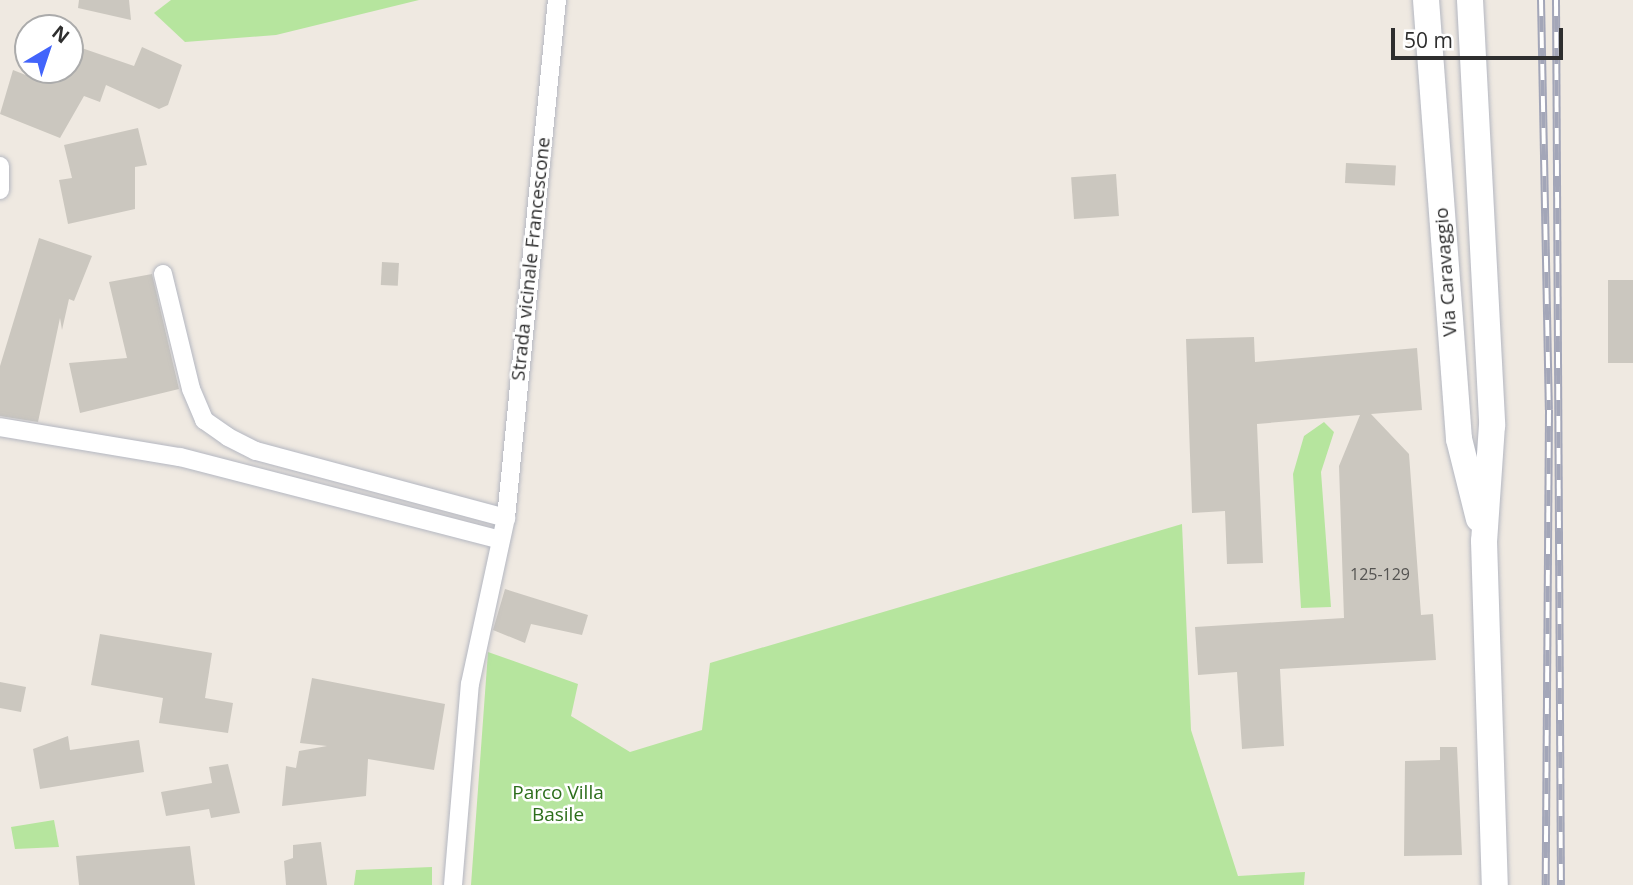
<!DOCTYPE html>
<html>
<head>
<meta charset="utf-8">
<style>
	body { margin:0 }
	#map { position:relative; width:1633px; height:885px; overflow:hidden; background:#efe9e1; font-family:"Open Sans",sans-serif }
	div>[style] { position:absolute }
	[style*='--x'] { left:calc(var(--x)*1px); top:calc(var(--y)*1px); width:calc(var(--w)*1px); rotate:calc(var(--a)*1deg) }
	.green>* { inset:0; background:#b6e59e }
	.building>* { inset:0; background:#cbc7bf; transform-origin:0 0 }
	.roads { filter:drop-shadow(0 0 2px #b4b7c1) drop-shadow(0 0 2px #b4b7c1) }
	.street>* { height:18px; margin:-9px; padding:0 9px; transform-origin:9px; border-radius:9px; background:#fff }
	.secondary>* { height:26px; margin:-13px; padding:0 13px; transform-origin:13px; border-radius:13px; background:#fff }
	.rail>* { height:8px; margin-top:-4px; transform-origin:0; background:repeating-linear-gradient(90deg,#fff 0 16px,#a3a6b8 0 32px); box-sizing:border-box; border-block:2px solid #a3a6b8 }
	span { translate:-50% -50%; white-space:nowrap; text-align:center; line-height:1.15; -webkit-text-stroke:5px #fff; paint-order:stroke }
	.number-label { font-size:16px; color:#555452 }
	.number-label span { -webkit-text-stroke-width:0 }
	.street-label { font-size:19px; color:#2e2e2e }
	.park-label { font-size:19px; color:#2c6e1b }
	.north { position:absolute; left:14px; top:14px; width:70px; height:70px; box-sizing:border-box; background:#fff; border:2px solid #ababab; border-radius:50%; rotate:39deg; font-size:19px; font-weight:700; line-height:28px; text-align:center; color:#2e2e2e }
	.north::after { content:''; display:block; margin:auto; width:24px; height:32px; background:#4264fb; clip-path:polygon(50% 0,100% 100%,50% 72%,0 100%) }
	.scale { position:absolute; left:1391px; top:28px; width:172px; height:32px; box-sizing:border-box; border:4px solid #2e2e2e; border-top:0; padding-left:9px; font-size:21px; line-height:24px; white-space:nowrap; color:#2e2e2e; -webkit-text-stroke:5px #fff; paint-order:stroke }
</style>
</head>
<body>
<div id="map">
	<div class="green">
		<div style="clip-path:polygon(171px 0,419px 0,276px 35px,185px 42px,154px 13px)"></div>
		<div style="clip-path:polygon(1324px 422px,1334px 432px,1321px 472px,1331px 607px,1301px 608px,1293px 474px,1304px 436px)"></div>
		<div style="clip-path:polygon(1182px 524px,1191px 730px,1238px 876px,1305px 872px,1304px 885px,471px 885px,488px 652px,578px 684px,571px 716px,630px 752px,702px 730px,710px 663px)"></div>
		<div style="clip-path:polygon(54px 820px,59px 847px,15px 849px,11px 827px)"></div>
		<div style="clip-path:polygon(432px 867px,432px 885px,354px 885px,356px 870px)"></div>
	</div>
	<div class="building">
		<div style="clip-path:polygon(79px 0,129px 0,131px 20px,78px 8px)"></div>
		<div style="clip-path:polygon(70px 44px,134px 66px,142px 47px,182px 65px,168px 105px,159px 109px,106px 85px,100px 102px,84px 96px,60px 138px,0 114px,13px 70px,41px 81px,45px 70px,70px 70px)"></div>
		<div style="clip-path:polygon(138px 128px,147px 165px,135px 167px,135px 209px,68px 224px,59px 180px,72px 178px,64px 145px)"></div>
		<div style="left:1346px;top:163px;width:50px;height:20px;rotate:3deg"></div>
		<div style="left:1116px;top:174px;width:42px;height:45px;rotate:86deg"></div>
		<div style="clip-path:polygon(39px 238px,92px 256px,74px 301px,69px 299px,62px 330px,60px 318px,38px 422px,0 416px,0 366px)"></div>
		<div style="left:382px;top:262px;width:17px;height:23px;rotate:3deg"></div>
		<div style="clip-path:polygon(152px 274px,179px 389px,80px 413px,69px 363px,127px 358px,109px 282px)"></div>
		<div style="left:1608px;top:280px;width:25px;height:83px"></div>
		<div style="clip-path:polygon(1254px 337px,1255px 362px,1417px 348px,1422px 410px,1371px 414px,1409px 454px,1421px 615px,1433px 614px,1436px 660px,1280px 669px,1284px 746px,1242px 749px,1237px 672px,1198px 675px,1195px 627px,1344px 618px,1339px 466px,1360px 415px,1257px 424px,1263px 563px,1227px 564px,1225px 511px,1192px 513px,1186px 339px)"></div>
		<div style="clip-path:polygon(505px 589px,588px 615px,582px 635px,531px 624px,525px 643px,493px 630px)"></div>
		<div style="clip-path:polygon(100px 634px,212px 653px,205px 698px,233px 703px,228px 733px,159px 723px,163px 698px,91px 685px)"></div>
		<div style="clip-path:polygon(312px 678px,445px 704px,434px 770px,368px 759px,366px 796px,282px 806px,286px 766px,296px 768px,299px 751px,327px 746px,300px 743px)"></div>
		<div style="clip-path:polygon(0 682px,26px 687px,21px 712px,0 708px)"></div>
		<div style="clip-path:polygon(68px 736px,70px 750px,139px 740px,144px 772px,40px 789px,33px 749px)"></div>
		<div style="clip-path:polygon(1440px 747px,1457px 747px,1462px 855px,1404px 856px,1405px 761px,1440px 760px)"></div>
		<div style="clip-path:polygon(228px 764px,240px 813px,211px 818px,209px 809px,166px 816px,161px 792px,212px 783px,209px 767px)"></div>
		<div style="clip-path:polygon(321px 842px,327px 885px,286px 885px,284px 861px,293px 858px,293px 845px)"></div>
		<div style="clip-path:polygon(190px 846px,195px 885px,79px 885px,76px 856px)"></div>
	</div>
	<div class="roads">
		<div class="street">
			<div style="--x:0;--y:166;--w:24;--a:90"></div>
			<div style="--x:163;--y:274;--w:118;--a:76.3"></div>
			<div style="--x:191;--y:389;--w:34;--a:67"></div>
			<div style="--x:204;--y:420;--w:29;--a:35"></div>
			<div style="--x:228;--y:437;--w:31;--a:27"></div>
			<div style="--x:256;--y:451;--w:259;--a:15"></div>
			<div style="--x:0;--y:427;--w:182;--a:9.5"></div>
			<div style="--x:180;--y:457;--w:331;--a:14.5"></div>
			<div style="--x:453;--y:885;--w:202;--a:-85.2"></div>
			<div style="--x:470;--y:684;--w:170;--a:-77.8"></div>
			<div style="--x:506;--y:518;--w:521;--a:-84.38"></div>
		</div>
		<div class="secondary">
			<div style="--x:1426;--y:0;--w:440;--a:85.7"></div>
			<div style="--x:1459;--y:439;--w:82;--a:76"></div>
			<div style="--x:1470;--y:0;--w:426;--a:87"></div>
			<div style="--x:1492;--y:425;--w:116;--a:93.9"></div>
			<div style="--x:1484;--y:541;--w:344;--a:88.2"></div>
		</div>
	</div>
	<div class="rail">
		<div style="--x:1541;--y:0;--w:410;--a:88.9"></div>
		<div style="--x:1549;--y:410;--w:475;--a:90.4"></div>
		<div style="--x:1556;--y:0;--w:885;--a:89.68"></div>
	</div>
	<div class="number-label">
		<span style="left:1380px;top:574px">125-129</span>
	</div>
	<div class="street-label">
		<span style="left:531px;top:259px;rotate:-84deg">Strada vicinale Francescone</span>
		<span style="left:1446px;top:272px;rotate:-94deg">Via Caravaggio</span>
	</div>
	<div class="park-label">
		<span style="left:558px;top:804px">Parco Villa<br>Basile</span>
	</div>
	<div class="north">N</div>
	<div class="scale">50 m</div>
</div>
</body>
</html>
